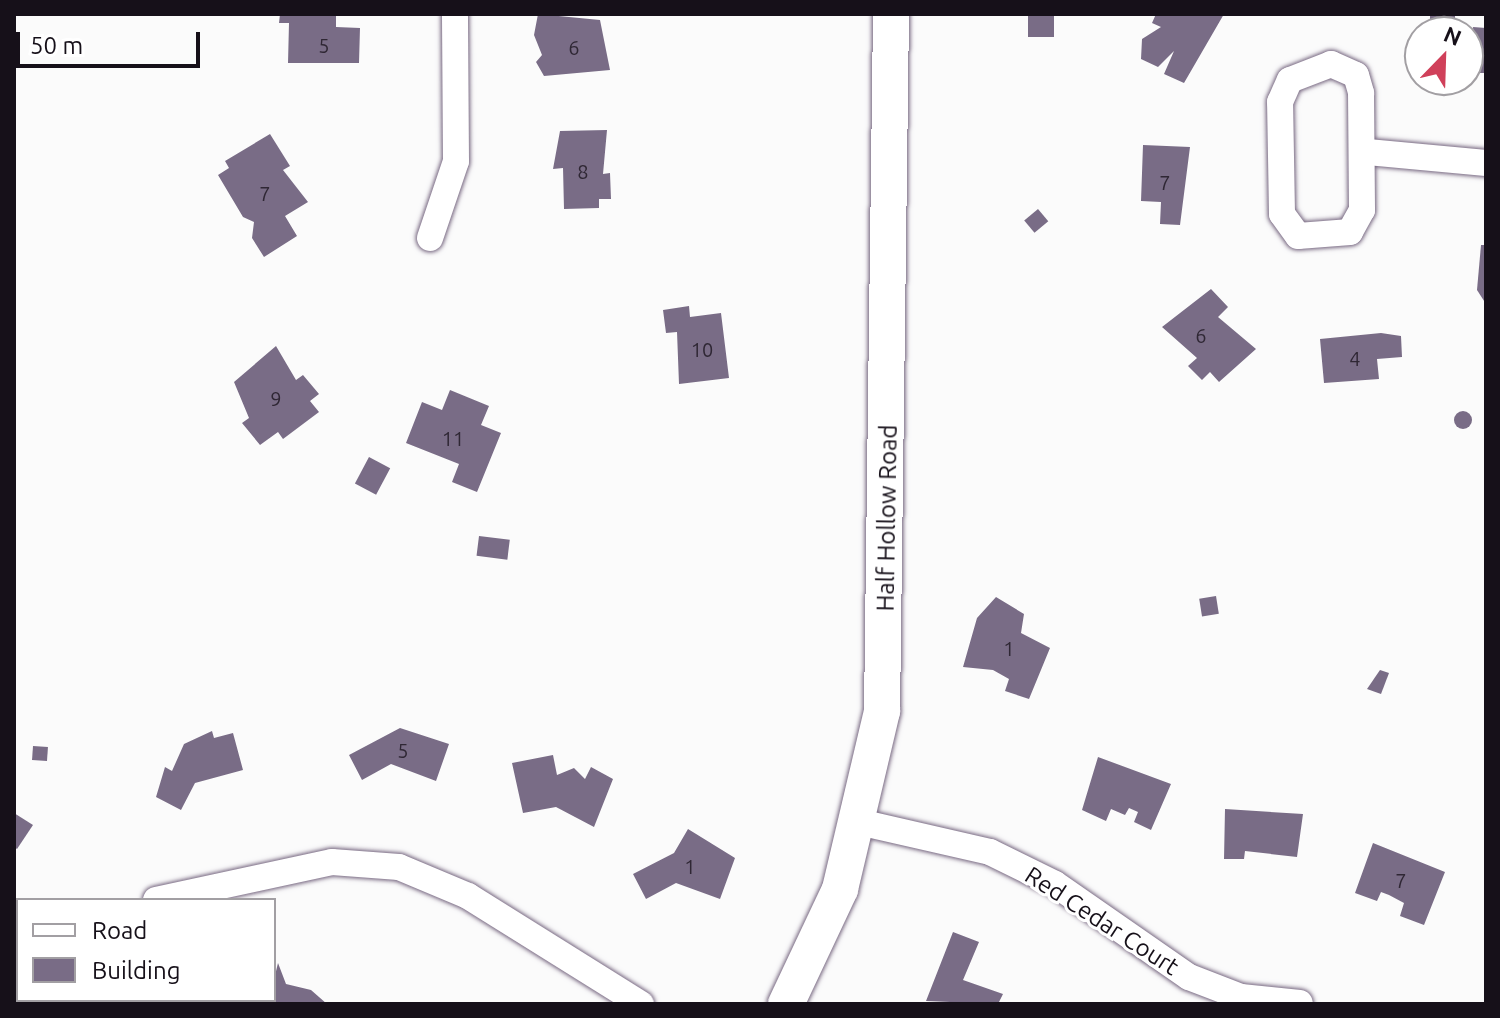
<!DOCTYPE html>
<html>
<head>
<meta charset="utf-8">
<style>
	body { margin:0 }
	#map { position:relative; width:1500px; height:1018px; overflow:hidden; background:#fbfbfb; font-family:Ubuntu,sans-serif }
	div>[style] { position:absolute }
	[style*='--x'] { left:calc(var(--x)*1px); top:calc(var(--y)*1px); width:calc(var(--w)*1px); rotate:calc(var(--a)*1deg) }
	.building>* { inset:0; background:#796c86; transform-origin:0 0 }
	.round { border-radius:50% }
	.roads { filter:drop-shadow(0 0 2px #796a83) drop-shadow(0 0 2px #796a83) }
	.street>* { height:26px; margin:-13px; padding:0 13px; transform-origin:13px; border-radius:13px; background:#fff }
	.secondary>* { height:36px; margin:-18px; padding:0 18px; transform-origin:18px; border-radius:18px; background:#fff }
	span { translate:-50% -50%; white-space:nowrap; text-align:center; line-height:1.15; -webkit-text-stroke:6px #fff; paint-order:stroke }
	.number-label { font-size:20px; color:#2f2734 }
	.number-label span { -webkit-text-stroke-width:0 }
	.street-label { font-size:24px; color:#161019 }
	.frame { position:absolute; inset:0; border:16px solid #161019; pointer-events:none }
	.legend { position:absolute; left:16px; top:898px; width:260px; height:104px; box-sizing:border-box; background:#fff; border:2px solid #a29fa3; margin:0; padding:10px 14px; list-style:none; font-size:24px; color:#161019 }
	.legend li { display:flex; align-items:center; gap:16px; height:40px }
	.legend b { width:40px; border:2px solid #a29fa3 }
	.north { position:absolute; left:1404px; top:16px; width:80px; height:80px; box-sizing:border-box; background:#fff; border:2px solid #a29fa3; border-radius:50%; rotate:23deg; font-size:22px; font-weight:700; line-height:32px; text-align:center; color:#161019 }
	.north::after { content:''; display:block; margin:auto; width:28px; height:36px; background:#d0405a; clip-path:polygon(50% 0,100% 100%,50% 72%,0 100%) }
	.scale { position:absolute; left:16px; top:32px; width:184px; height:36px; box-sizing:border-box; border:4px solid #161019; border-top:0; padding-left:10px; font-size:24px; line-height:28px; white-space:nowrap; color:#161019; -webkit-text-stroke:6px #fff; paint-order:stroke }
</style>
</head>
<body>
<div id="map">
	<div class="building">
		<div style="clip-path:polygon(280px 14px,336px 14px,336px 27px,360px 28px,359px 63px,288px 63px,289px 23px,279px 23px)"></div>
		<div style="clip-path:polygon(538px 14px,600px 20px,610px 70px,544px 76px,536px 62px,542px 55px,534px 35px)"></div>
		<div style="left:1028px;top:14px;width:26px;height:23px"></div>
		<div style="clip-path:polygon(1156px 14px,1224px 14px,1184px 83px,1164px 74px,1174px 51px,1158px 67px,1141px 59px,1142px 39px,1161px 27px,1152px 23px)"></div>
		<div style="left:1430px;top:14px;width:25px;height:15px"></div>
		<div style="clip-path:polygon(1473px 27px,1486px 28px,1486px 73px,1476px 73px)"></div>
		<div style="clip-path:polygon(607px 130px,603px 174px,610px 173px,611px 199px,599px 199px,599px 208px,564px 209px,563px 168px,553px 169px,560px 131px)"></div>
		<div style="clip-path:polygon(270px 134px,290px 166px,283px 170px,308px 202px,285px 216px,297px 236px,264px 257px,252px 238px,254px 222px,243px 217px,218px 175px,229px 168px,225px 161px)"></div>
		<div style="clip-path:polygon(1143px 145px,1190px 147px,1180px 225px,1160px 224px,1161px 202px,1141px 201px)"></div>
		<div style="left:1038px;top:209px;width:16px;height:18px;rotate:50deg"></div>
		<div style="clip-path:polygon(1481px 245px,1486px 245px,1486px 304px,1477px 290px)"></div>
		<div style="clip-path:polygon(1211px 289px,1228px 307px,1218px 317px,1256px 349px,1219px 382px,1210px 372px,1202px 380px,1188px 366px,1197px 358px,1162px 327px)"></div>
		<div style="clip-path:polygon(689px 306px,690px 317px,721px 313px,729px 378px,679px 384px,677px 332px,666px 333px,663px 310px)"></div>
		<div style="clip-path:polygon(1381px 333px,1401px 336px,1402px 357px,1377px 359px,1379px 379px,1324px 383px,1320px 339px)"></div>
		<div style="clip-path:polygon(276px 346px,296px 380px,303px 375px,319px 394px,310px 401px,319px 412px,283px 439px,278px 432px,260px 445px,242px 423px,249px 418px,234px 382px)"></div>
		<div style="clip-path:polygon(450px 390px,489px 406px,481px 425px,501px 433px,477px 492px,452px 482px,459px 464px,406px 443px,422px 402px,442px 410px)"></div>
		<div class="round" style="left:1454px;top:411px;width:18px;height:18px"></div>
		<div style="left:369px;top:457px;width:24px;height:30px;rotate:28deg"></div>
		<div style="left:479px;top:536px;width:31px;height:20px;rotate:7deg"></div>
		<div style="left:1216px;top:596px;width:18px;height:17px;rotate:81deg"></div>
		<div style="clip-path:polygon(996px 597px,1024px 614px,1021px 633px,1050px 648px,1029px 699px,1005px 691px,1009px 679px,993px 670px,963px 667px,977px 618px)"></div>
		<div style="clip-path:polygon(1380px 670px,1389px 673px,1381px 694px,1367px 689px)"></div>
		<div style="clip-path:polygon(400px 728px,449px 744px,436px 781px,391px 764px,362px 780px,349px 755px)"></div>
		<div style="clip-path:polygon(212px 731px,214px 738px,233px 733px,243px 770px,195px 783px,181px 810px,156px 797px,165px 767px,172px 771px,184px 744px)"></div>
		<div style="left:33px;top:746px;width:15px;height:14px;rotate:4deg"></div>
		<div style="clip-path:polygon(553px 755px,557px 775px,574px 768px,585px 779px,591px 767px,613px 779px,594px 827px,556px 807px,523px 813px,512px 763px)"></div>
		<div style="clip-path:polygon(1098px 757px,1171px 784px,1151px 830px,1134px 822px,1138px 812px,1129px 808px,1125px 815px,1111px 809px,1106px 821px,1082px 810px)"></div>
		<div style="clip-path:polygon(1225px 809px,1303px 814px,1297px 857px,1245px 851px,1244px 859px,1224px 859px)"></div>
		<div style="clip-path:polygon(14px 813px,33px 825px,17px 849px,14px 847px)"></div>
		<div style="clip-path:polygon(688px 829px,735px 858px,720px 899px,676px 883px,646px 899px,633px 874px,674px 853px)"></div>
		<div style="clip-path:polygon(1373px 843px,1445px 872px,1424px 925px,1400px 916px,1404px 903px,1389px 895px,1381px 892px,1377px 901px,1355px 893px)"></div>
		<div style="clip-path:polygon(953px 932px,979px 942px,963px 980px,1003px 994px,998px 1004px,926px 1001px)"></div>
		<div style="clip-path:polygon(278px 963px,286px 984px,311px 990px,327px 1004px,268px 1004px)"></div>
	</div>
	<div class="roads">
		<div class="street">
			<div style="--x:1331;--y:64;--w:27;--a:24"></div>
			<div style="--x:1356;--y:75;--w:19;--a:74"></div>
			<div style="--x:1361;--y:93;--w:117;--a:89.5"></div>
			<div style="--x:1362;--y:210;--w:25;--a:119"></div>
			<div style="--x:1350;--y:232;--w:52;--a:175.6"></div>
			<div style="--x:1298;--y:236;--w:27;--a:-126"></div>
			<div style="--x:1282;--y:214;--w:112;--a:-91"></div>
			<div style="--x:1280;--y:102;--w:24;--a:-66"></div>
			<div style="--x:1290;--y:80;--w:44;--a:-21.3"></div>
			<div style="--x:1367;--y:152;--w:120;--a:5.3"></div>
			<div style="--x:430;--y:238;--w:81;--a:-71.3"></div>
			<div style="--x:456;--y:161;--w:147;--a:-90.4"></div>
			<div style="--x:859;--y:822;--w:134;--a:12.9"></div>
			<div style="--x:990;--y:852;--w:72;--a:26.2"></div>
			<div style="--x:1055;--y:884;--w:163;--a:34.8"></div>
			<div style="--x:1189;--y:977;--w:56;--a:21"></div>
			<div style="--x:1241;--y:997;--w:59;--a:5.8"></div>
			<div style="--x:156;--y:900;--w:180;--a:-12.2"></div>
			<div style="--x:332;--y:862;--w:67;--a:4.3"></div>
			<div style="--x:399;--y:867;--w:75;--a:22.8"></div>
			<div style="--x:468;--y:896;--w:204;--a:32"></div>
			<div style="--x:14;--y:930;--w:4;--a:-14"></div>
		</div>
		<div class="secondary">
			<div style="--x:786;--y:1004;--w:127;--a:-64.8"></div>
			<div style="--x:840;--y:889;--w:183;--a:-76.7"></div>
			<div style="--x:882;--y:711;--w:697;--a:-89.26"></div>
		</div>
	</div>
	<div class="number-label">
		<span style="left:324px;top:45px">5</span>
		<span style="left:574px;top:47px">6</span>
		<span style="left:583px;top:171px">8</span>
		<span style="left:1165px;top:182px">7</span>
		<span style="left:265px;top:193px">7</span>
		<span style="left:1201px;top:335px">6</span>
		<span style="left:702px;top:349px">10</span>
		<span style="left:1355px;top:358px">4</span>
		<span style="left:276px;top:398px">9</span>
		<span style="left:453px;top:438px">11</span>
		<span style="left:1009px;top:648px">1</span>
		<span style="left:403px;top:750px">5</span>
		<span style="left:690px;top:866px">1</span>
		<span style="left:1401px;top:880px">7</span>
	</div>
	<div class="street-label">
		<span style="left:887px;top:518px;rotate:-89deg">Half Hollow Road</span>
		<span style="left:1102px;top:921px;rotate:33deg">Red Cedar Court</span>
	</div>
	<div class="frame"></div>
	<ul class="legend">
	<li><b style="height:10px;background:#fff"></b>Road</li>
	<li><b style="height:22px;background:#796c86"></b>Building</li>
	</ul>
	<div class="north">N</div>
	<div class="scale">50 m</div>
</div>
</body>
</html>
